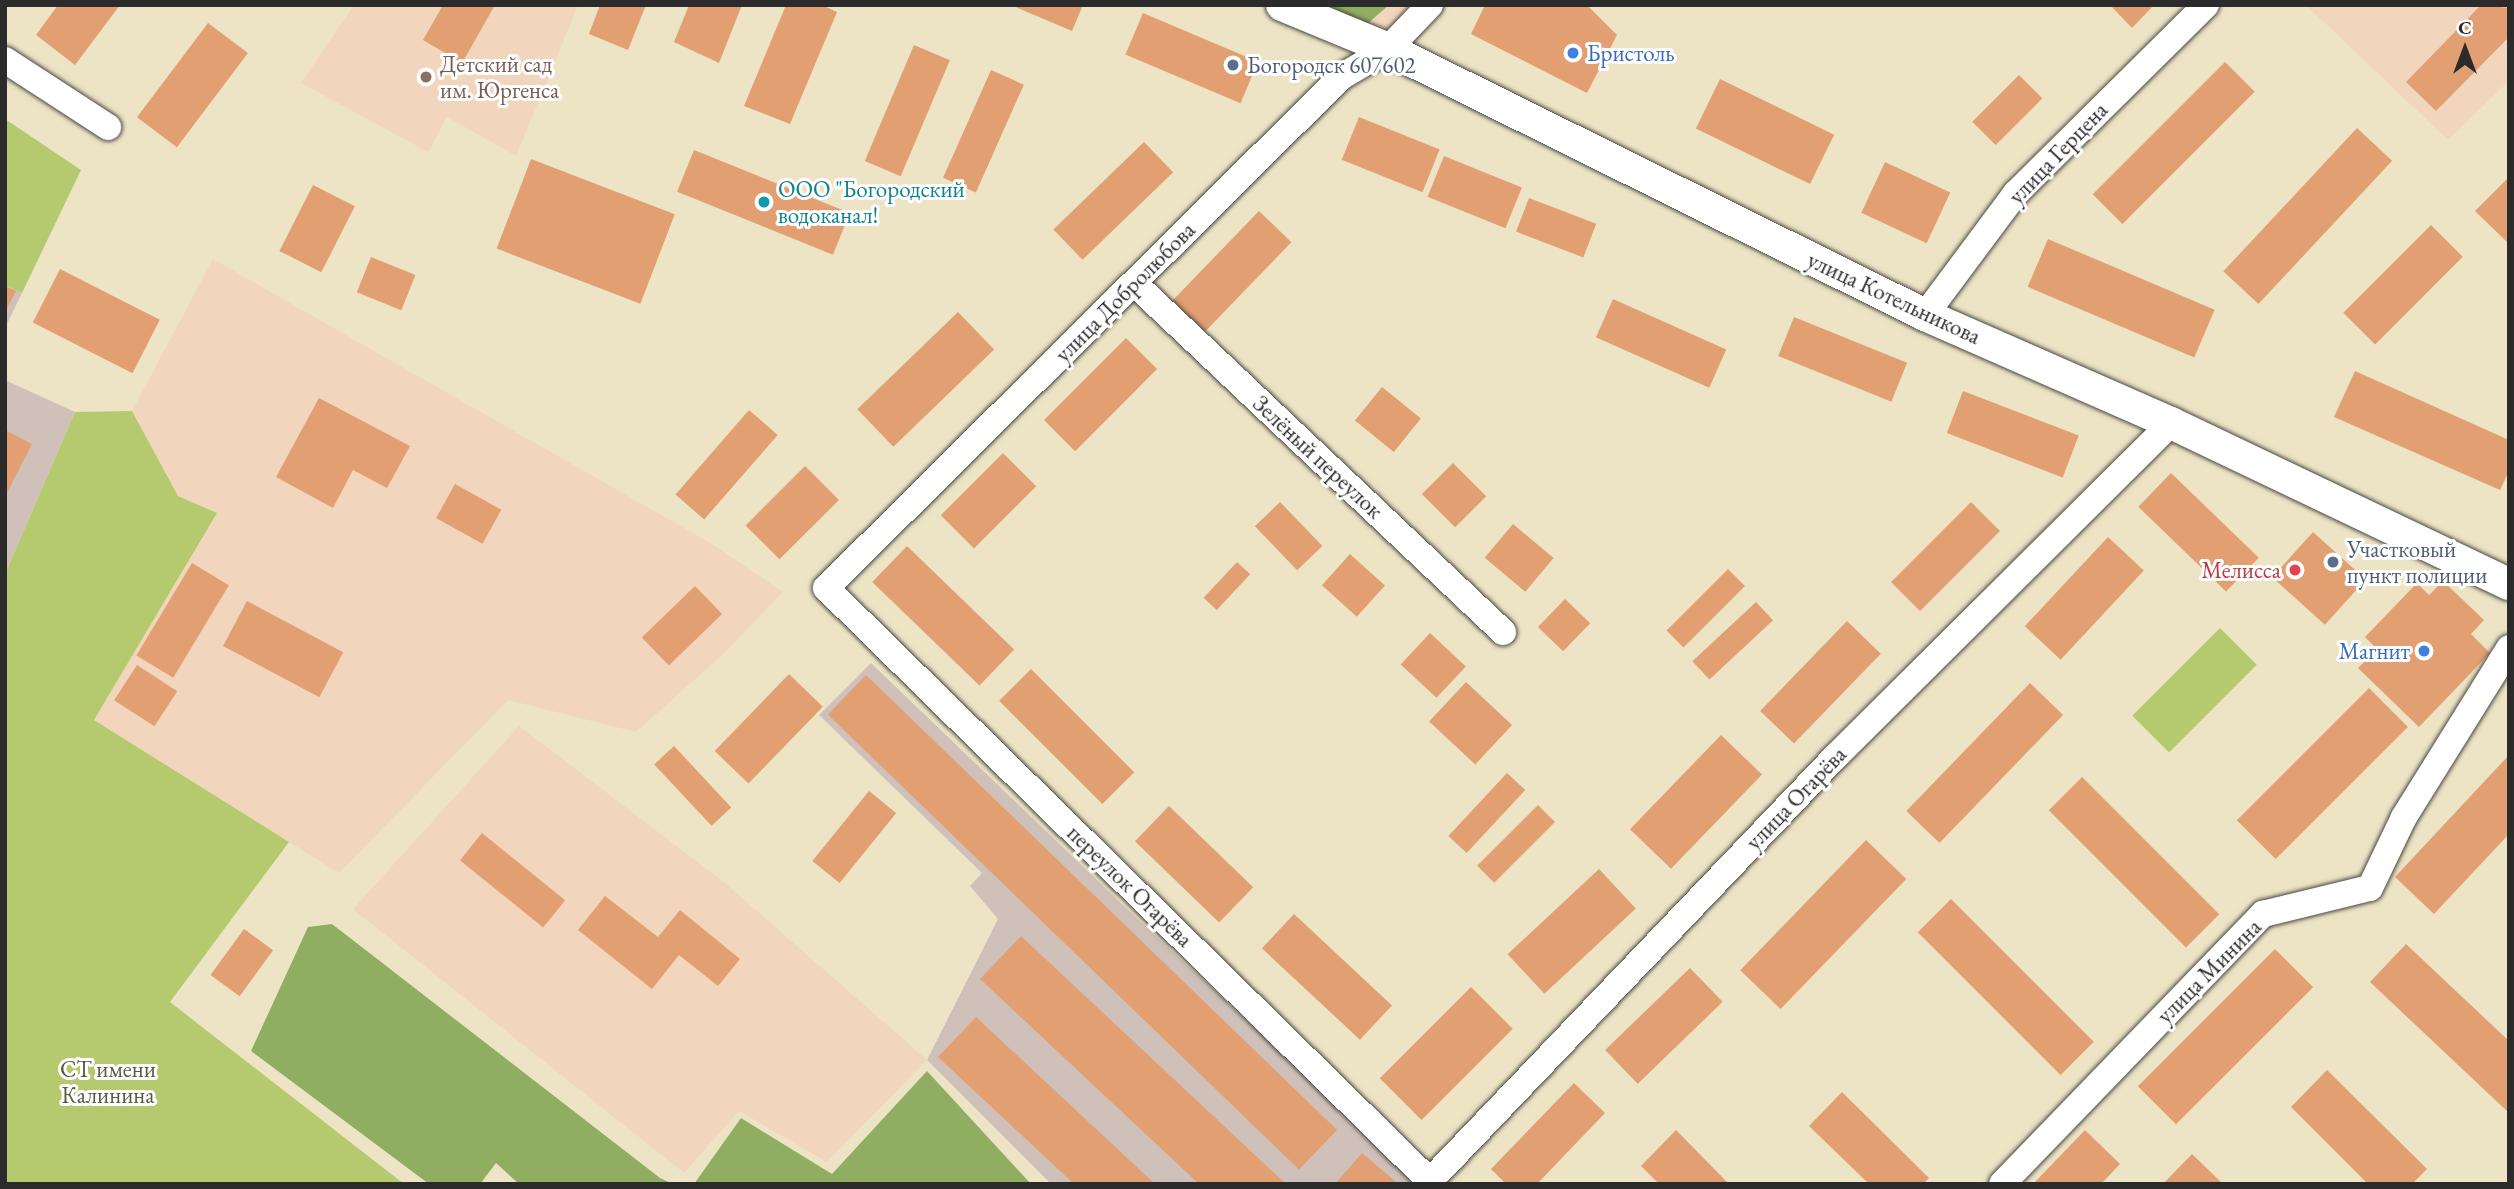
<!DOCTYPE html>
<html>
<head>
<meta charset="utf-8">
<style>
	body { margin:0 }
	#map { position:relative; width:2514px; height:1189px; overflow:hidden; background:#ede4c5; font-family:"EB Garamond",serif }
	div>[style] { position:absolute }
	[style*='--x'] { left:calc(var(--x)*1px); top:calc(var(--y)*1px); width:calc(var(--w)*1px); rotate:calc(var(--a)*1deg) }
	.built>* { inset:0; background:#f2d5bd }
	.industrial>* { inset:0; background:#cfc1ba }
	.green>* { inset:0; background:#b5ca6e; transform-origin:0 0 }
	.forest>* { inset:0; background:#90ae61 }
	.building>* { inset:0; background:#e29f71; transform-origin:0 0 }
	.roads { filter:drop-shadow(0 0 2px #484742) drop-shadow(0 0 2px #484742) }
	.minor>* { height:26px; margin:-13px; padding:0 13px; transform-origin:13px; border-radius:13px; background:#fff }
	.tertiary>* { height:32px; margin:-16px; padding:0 16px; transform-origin:16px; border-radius:16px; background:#fff }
	.dots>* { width:19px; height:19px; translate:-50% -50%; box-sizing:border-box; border:4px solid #fff; border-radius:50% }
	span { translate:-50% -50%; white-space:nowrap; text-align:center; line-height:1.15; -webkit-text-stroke:6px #fff; paint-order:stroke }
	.shop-label { font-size:23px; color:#366cbe }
	.left { translate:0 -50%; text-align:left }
	.right { translate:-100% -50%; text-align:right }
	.education-label { font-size:23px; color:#785e54 }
	.service-label { font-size:23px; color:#4e5e75 }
	.street-label { font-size:23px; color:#2b2b2b }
	.culture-label { font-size:23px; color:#0d838f }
	.health-label { font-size:23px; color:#be3a42 }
	.park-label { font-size:23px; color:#545b3f }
	.frame { position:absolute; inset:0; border:7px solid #2b2b2b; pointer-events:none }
	.north { position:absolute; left:2430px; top:14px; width:70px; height:70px; -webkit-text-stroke:5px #fff; paint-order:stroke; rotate:0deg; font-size:19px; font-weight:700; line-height:28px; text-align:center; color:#2b2b2b }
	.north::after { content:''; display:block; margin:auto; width:24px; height:32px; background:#2b2b2b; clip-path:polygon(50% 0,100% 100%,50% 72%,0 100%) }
</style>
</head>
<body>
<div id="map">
	<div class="built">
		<div style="clip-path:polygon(354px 5px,578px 5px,516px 156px,447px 117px,428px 152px,301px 83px)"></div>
		<div style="clip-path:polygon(1305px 5px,1413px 5px,1388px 34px)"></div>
		<div style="clip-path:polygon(2306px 5px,2509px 5px,2509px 81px,2448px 140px)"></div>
		<div style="clip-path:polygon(213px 259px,712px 544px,783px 592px,722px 655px,636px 732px,508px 700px,339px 873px,94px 720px,217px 513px,178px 496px,132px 411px)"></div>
		<div style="clip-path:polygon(519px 726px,725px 883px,927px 1060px,827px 1162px,739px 1111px,684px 1173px,353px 909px)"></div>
	</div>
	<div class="industrial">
		<div style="clip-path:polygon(5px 285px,22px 293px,5px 328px)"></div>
		<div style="clip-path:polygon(5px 380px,75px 412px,5px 574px)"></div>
		<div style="clip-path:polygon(871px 663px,1126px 908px,1421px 1184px,1051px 1184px,927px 1060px,998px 919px,970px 886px,982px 873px,819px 715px)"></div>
	</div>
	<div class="green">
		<div style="clip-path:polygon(5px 119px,81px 170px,22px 293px,5px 285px)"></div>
		<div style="clip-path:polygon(132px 411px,178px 496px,217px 513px,94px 720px,289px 842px,170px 1002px,404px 1184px,5px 1184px,5px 574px,75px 412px)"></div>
		<div style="left:2220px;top:628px;width:52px;height:124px;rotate:45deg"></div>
	</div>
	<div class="forest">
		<div style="clip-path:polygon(1326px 5px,1389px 5px,1367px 24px)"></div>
		<div style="clip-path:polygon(332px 924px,660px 1178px,673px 1184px,519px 1184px,496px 1163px,480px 1184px,429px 1184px,251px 1051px,308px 927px)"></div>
		<div style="clip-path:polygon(927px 1071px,1031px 1184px,694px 1184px,741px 1118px,832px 1174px)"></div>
	</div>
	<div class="building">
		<div style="clip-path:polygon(58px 5px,120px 5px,75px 65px,36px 35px)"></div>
		<div style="clip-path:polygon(443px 5px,495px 5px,462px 63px,423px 40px)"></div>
		<div style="clip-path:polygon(600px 5px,646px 5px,628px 50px,589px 34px)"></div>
		<div style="clip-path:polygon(689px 5px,742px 5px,719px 63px,674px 42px)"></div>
		<div style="clip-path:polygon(786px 5px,822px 5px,837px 12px,790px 124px,744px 106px)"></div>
		<div style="clip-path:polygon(1011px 5px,1083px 5px,1072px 31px)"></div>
		<div style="clip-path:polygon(1485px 5px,1587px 5px,1617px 35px,1587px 93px,1471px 34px)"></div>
		<div style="clip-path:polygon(2110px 5px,2154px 5px,2132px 28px)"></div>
		<div style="clip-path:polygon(2481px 5px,2509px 8px,2509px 37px,2436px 111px,2406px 82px)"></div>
		<div style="left:1143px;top:13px;width:125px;height:45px;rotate:23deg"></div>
		<div style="left:208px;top:23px;width:50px;height:118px;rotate:37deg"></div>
		<div style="left:914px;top:45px;width:39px;height:126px;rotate:23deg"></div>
		<div style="left:2225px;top:62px;width:42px;height:187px;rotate:45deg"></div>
		<div style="left:991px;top:70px;width:36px;height:118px;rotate:24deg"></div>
		<div style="left:2019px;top:75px;width:33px;height:66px;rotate:45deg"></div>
		<div style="left:1720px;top:79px;width:127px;height:55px;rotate:26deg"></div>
		<div style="left:1359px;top:117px;width:87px;height:46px;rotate:22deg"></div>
		<div style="left:2357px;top:128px;width:48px;height:196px;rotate:43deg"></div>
		<div style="left:1144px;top:142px;width:42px;height:126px;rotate:46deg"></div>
		<div style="left:694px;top:150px;width:168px;height:45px;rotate:22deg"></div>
		<div style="left:1444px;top:156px;width:84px;height:44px;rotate:22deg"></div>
		<div style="left:531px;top:159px;width:154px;height:96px;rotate:21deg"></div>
		<div style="left:1885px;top:162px;width:72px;height:56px;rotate:25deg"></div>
		<div style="clip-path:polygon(2509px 177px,2509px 244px,2475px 211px)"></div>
		<div style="left:313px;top:185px;width:47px;height:74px;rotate:27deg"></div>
		<div style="left:1529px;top:198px;width:72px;height:36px;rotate:21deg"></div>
		<div style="left:1259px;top:211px;width:45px;height:131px;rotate:44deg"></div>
		<div style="left:2431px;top:225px;width:45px;height:124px;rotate:45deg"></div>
		<div style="left:2048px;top:239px;width:181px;height:52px;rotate:23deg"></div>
		<div style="left:371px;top:257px;width:48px;height:38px;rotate:22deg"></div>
		<div style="left:60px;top:269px;width:112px;height:60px;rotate:27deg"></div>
		<div style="clip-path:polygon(5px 286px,16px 291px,5px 312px)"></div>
		<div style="left:1613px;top:299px;width:124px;height:42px;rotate:24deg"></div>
		<div style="left:958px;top:312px;width:52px;height:140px;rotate:46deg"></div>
		<div style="left:1794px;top:317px;width:122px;height:42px;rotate:22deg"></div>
		<div style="left:1126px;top:338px;width:44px;height:116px;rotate:45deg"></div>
		<div style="clip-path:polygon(2355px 371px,2509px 440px,2509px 471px,2500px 490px,2334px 417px)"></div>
		<div style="left:1382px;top:387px;width:50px;height:43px;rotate:39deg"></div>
		<div style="left:1963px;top:391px;width:124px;height:45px;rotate:21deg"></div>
		<div style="clip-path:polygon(319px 398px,410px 446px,387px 488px,353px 470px,333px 508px,276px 477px)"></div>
		<div style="left:749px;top:410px;width:38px;height:112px;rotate:41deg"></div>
		<div style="clip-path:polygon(5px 430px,32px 444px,5px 497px)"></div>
		<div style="left:1003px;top:453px;width:47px;height:88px;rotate:45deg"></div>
		<div style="left:1453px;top:463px;width:47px;height:44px;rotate:45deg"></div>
		<div style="left:805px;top:466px;width:48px;height:84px;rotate:45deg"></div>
		<div style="left:2171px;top:473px;width:122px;height:47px;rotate:44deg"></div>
		<div style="left:455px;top:484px;width:53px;height:39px;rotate:29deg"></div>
		<div style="left:1280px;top:502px;width:61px;height:35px;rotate:46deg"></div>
		<div style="left:1971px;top:502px;width:41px;height:113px;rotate:45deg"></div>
		<div style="left:1513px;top:524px;width:53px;height:44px;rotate:40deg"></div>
		<div style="left:2313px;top:532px;width:71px;height:61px;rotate:42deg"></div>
		<div style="left:2108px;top:537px;width:49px;height:122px;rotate:43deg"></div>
		<div style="left:907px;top:546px;width:149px;height:50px;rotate:44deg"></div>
		<div style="left:1350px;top:554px;width:47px;height:42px;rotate:42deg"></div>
		<div style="left:1237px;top:562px;width:18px;height:49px;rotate:43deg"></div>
		<div style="left:192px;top:563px;width:43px;height:108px;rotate:31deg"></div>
		<div style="left:1728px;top:569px;width:24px;height:87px;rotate:45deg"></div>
		<div style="clip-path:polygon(2443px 581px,2484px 620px,2471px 634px,2490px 653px,2419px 727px,2358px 668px,2377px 649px,2365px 637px,2417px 583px,2429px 595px)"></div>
		<div style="left:695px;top:586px;width:39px;height:74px;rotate:46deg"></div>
		<div style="left:1565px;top:599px;width:35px;height:39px;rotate:44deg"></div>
		<div style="left:247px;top:601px;width:109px;height:51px;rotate:28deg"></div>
		<div style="left:1756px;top:602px;width:25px;height:87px;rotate:47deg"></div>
		<div style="left:1847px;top:621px;width:47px;height:125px;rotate:44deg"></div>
		<div style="left:1430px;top:633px;width:49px;height:43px;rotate:43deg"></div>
		<div style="left:137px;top:665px;width:48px;height:42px;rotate:33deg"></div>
		<div style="left:1031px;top:669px;width:146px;height:45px;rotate:45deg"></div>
		<div style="left:789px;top:674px;width:47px;height:107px;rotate:44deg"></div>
		<div style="left:866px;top:675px;width:655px;height:55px;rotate:44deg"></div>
		<div style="left:1466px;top:682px;width:63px;height:54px;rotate:43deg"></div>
		<div style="left:2030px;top:683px;width:46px;height:178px;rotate:44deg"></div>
		<div style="left:2369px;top:688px;width:55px;height:187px;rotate:45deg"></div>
		<div style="left:1721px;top:735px;width:57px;height:131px;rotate:44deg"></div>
		<div style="left:674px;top:746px;width:84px;height:27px;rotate:47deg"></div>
		<div style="clip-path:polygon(2509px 755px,2509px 834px,2434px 914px,2395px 877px)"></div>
		<div style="left:1507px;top:773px;width:25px;height:86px;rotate:43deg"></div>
		<div style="left:2082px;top:777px;width:194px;height:47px;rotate:45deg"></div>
		<div style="left:869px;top:791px;width:35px;height:90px;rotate:39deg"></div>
		<div style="left:1538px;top:805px;width:24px;height:86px;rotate:45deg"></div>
		<div style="left:1169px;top:806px;width:117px;height:49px;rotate:44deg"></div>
		<div style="left:482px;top:833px;width:107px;height:35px;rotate:39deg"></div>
		<div style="left:1866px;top:840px;width:56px;height:181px;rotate:44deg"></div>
		<div style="left:1599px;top:869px;width:54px;height:125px;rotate:47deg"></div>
		<div style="clip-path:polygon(605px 896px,658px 937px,680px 910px,740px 959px,718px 986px,679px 955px,652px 989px,578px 930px)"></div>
		<div style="left:1951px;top:899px;width:202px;height:47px;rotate:45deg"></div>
		<div style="left:1294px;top:914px;width:134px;height:47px;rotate:43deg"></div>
		<div style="left:244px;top:929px;width:36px;height:57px;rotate:36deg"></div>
		<div style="clip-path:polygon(1021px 936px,1286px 1184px,1199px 1184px,980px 979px)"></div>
		<div style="clip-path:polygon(2406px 944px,2509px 1041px,2509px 1113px,2370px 982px)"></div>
		<div style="left:2275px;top:949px;width:54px;height:194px;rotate:45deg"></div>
		<div style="left:1690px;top:968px;width:47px;height:118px;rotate:46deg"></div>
		<div style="left:1471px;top:987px;width:59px;height:129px;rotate:45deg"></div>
		<div style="clip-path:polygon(976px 1017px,1155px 1184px,1074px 1184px,938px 1057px)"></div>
		<div style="clip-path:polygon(2327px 1070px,2427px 1169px,2412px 1184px,2368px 1184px,2291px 1107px)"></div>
		<div style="clip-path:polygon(1574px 1083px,1605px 1113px,1537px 1184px,1506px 1184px,1491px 1169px)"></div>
		<div style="clip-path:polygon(1842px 1092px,1929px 1178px,1923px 1184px,1869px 1184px,1809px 1126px)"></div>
		<div style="clip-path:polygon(1676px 1130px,1729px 1184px,1659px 1184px,1641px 1166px)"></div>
		<div style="clip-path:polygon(2085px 1130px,2120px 1164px,2101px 1184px,2033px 1184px)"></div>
		<div style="clip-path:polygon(1362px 1153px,1388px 1175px,1398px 1184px,1335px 1184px)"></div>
		<div style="clip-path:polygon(2192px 1154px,2223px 1184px,2163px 1184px)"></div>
	</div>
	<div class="roads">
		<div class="minor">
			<div style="--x:1430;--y:5;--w:61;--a:133.7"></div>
			<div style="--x:1388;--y:49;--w:55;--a:149.2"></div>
			<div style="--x:1341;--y:77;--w:725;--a:135.22"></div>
			<div style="--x:826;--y:588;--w:851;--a:44.48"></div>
			<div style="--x:5;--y:60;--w:123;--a:33"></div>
			<div style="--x:1134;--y:283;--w:508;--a:43.4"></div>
			<div style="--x:1925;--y:315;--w:152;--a:-53.3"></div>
			<div style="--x:2016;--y:193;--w:267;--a:-44.7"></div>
			<div style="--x:1430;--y:1181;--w:588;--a:-46.31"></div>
			<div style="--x:1836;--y:756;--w:472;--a:-44.8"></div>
			<div style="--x:2002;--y:1184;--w:376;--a:-46"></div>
			<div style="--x:2263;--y:914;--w:110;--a:-13.7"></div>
			<div style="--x:2370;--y:888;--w:79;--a:-64.4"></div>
			<div style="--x:2404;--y:817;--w:199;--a:-58.1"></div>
		</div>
		<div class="tertiary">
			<div style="--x:1282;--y:5;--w:115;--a:22.5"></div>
			<div style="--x:1388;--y:49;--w:599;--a:26.35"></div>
			<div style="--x:1925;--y:315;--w:269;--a:23.7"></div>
			<div style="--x:2171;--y:423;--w:374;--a:25.5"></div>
		</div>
	</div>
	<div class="dots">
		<div style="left:1573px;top:53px;background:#3f7fe0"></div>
		<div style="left:1233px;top:65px;background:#5c6f8a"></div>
		<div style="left:426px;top:77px;background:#8d6e63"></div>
		<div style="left:764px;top:202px;background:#0f9aa8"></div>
		<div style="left:2333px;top:562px;background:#5c6f8a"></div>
		<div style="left:2295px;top:570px;background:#e0444e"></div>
		<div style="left:2424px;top:651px;background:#3f7fe0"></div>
	</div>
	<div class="shop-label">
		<span class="left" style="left:1587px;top:53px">Бристоль</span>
		<span class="right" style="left:2410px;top:651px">Магнит</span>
	</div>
	<div class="education-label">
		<span class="left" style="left:440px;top:77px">Детский сад<br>им. Юргенса</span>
	</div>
	<div class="service-label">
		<span class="left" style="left:1247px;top:65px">Богородск 607602</span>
		<span class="left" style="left:2347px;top:562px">Участковый<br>пункт полиции</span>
	</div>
	<div class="street-label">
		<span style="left:2058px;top:153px;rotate:-46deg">улица Герцена</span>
		<span style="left:1125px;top:292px;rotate:-45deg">улица Добролюбова</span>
		<span style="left:1894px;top:298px;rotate:25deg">улица Котельникова</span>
		<span style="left:1318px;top:457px;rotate:43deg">Зелёный переулок</span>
		<span style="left:1796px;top:798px;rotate:-46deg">улица Огарёва</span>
		<span style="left:1130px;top:886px;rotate:44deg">переулок Огарёва</span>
		<span style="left:2209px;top:971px;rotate:-45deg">улица Минина</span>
	</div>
	<div class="culture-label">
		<span class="left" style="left:778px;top:202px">ООО "Богородский<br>водоканал!</span>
	</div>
	<div class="health-label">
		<span class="right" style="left:2281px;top:570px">Мелисса</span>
	</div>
	<div class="park-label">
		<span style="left:108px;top:1082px">СТ имени<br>Калинина</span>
	</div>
	<div class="frame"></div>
	<div class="north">С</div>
</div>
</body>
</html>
